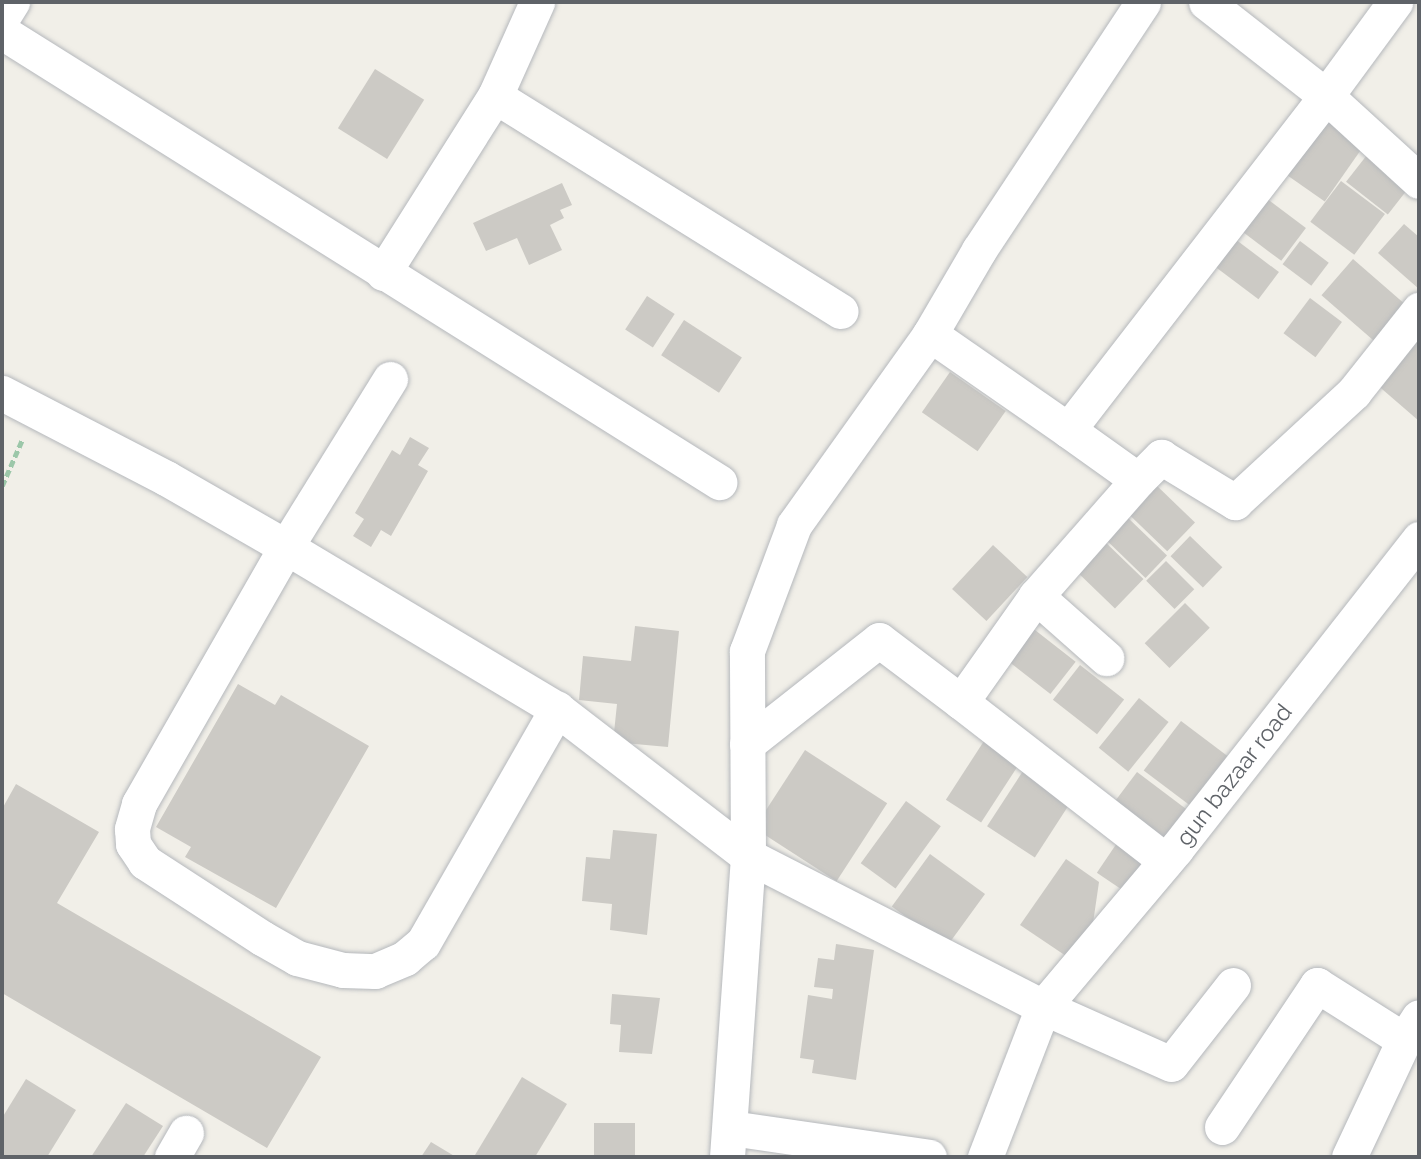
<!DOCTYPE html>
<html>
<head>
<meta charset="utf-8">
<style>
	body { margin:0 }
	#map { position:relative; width:1421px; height:1159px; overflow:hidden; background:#f1efe8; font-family:Raleway,sans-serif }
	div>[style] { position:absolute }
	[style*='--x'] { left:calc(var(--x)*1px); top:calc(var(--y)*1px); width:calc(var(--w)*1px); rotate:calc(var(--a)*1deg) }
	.building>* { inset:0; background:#cccac5; transform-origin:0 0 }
	.path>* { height:4.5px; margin-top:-2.25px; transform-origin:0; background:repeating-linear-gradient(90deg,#9cc7a9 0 7px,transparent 0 10.5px) }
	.roads { filter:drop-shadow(0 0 2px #b5b8bc) drop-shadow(0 0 2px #b5b8bc) }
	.street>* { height:35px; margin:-17.5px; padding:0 17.5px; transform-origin:17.5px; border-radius:17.5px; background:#fff }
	span { translate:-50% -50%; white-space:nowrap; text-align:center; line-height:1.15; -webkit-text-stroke:7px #fff; paint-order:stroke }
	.street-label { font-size:23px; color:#5f6368 }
	.frame { position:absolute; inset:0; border:4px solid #5f6368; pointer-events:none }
</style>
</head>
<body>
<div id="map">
	<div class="building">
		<div style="left:375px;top:69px;width:58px;height:70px;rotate:32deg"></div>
		<div style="left:1321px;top:111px;width:55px;height:72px;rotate:35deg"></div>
		<div style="left:1367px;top:155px;width:53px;height:34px;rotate:38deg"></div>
		<div style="left:1341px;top:181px;width:55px;height:51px;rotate:37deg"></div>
		<div style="clip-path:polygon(562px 183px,572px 205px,560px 210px,564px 218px,550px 225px,562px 250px,529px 265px,517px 238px,486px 251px,473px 223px)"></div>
		<div style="left:1258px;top:192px;width:60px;height:41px;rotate:37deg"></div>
		<div style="clip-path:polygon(1404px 224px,1419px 237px,1419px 289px,1378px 253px)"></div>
		<div style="left:1235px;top:239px;width:55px;height:34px;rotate:37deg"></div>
		<div style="left:1300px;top:241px;width:36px;height:29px;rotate:37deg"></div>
		<div style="left:1353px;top:259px;width:77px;height:48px;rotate:41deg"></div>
		<div style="left:647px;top:296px;width:33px;height:40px;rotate:33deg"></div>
		<div style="left:1310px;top:298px;width:40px;height:44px;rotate:37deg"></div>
		<div style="left:684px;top:320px;width:69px;height:42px;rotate:33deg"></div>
		<div style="clip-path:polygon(1419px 337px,1419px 421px,1375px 383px)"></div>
		<div style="left:950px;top:372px;width:68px;height:49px;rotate:35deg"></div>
		<div style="clip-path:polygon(410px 437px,429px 448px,418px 465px,428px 471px,391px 536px,381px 530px,371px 547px,353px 536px,364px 519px,355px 513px,392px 450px,400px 455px)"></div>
		<div style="left:1154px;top:483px;width:57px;height:40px;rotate:44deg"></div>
		<div style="left:1126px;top:516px;width:57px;height:31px;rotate:44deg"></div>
		<div style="left:1190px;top:536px;width:45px;height:28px;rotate:44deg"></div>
		<div style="left:1101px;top:538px;width:59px;height:41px;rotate:44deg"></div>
		<div style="left:993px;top:545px;width:47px;height:60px;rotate:43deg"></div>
		<div style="left:1166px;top:561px;width:40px;height:28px;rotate:45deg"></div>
		<div style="left:1185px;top:603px;width:35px;height:57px;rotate:45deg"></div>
		<div style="left:1026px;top:623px;width:63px;height:41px;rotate:38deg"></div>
		<div style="clip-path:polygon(635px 626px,679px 631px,668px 747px,613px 742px,617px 704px,579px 700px,583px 656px,631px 661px)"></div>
		<div style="left:1080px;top:665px;width:56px;height:44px;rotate:38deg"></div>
		<div style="clip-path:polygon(238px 684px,275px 705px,281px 695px,369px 746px,276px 908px,185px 857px,191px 847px,156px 827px)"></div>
		<div style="left:1139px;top:698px;width:38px;height:64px;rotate:39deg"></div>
		<div style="left:1181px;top:721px;width:64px;height:62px;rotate:37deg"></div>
		<div style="left:984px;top:741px;width:42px;height:70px;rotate:33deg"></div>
		<div style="left:805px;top:750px;width:98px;height:93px;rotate:33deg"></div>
		<div style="left:1023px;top:771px;width:57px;height:66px;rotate:33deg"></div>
		<div style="left:1137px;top:772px;width:76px;height:46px;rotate:37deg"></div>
		<div style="clip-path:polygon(16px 784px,99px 832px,57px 903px,321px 1057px,267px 1148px,2px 993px,2px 809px)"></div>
		<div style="left:906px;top:801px;width:43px;height:77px;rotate:36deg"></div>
		<div style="clip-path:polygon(613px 830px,657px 834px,647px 935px,610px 930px,612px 904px,582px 901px,586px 857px,610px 859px)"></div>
		<div style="left:1117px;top:843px;width:37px;height:36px;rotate:34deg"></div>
		<div style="left:930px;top:854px;width:68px;height:65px;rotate:36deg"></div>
		<div style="clip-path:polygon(1066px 859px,1099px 882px,1092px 930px,1072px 960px,1020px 925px)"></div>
		<div style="clip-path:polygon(836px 944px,874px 950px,856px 1080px,812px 1073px,814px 1060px,800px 1058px,808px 995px,832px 999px,833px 989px,814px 987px,818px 958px,834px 960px)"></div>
		<div style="clip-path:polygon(612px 994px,660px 998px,652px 1054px,619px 1052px,621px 1025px,610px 1024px)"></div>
		<div style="clip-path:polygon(522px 1077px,567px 1104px,535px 1157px,479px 1157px,475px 1155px)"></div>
		<div style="clip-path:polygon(26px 1079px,76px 1110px,47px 1157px,2px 1157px,2px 1118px)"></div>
		<div style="clip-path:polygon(126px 1103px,163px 1126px,143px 1157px,91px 1157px)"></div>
		<div style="left:594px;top:1123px;width:41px;height:34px"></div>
		<div style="clip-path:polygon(431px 1142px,456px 1157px,421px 1157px)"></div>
	</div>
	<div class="path">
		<div style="--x:2;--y:486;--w:50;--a:-66.5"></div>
	</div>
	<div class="roads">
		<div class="street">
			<div style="--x:1206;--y:2;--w:152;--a:38.1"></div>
			<div style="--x:1326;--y:96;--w:126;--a:42.4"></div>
			<div style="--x:2;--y:18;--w:19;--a:-58"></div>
			<div style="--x:2;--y:32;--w:847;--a:32.11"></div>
			<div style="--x:495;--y:96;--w:407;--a:31.9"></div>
			<div style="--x:383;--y:273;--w:209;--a:-57.7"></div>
			<div style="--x:495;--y:96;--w:103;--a:-65.9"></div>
			<div style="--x:930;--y:334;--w:168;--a:34.8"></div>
			<div style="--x:1068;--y:430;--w:422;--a:-52.3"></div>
			<div style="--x:1326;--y:96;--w:117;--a:-53.7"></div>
			<div style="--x:390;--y:379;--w:198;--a:121.8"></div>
			<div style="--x:286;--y:547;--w:296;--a:119.8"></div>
			<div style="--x:139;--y:804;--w:26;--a:106"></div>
			<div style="--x:132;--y:829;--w:15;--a:86"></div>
			<div style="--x:133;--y:844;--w:22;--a:56"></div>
			<div style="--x:145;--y:862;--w:140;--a:33"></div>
			<div style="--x:262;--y:938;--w:40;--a:29.7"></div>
			<div style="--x:297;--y:958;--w:48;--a:14.6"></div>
			<div style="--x:343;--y:970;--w:32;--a:2"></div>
			<div style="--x:375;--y:971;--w:33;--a:-23"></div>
			<div style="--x:405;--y:958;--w:23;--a:-40"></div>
			<div style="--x:423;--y:943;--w:270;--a:-60.2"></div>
			<div style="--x:2;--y:393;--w:185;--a:27.4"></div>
			<div style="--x:166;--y:478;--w:138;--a:29.9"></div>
			<div style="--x:286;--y:547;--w:316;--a:30.9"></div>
			<div style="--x:557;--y:709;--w:241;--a:37.6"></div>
			<div style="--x:748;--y:856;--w:331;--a:27.1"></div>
			<div style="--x:1043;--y:1007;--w:161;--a:111.1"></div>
			<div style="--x:1068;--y:430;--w:86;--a:35.5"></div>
			<div style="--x:1138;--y:480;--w:33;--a:-45"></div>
			<div style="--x:1161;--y:457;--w:87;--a:31.3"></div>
			<div style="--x:1235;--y:502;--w:162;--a:-42.7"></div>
			<div style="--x:1354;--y:392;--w:105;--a:-51.6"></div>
			<div style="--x:1036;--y:596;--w:94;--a:41.5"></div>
			<div style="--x:961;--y:702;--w:259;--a:37.8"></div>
			<div style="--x:747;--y:744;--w:168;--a:-38.2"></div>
			<div style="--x:879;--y:640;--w:103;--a:37.1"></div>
			<div style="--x:961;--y:702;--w:130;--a:-54.7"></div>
			<div style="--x:1036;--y:596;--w:154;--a:-48.7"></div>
			<div style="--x:1233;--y:985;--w:100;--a:128.1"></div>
			<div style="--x:1171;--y:1064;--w:140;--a:-156"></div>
			<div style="--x:1043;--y:1007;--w:207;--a:-49.9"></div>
			<div style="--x:1176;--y:849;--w:394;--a:-51.9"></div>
			<div style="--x:1222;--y:1127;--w:171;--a:-56.2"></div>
			<div style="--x:1317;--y:985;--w:103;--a:32.3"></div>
			<div style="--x:731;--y:1128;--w:200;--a:8.3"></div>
			<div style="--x:172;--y:1157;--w:28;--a:-60"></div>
			<div style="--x:727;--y:1157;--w:302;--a:-86"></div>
			<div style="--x:748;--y:856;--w:205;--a:-90.3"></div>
			<div style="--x:747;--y:651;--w:134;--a:-69.5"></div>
			<div style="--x:794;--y:525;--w:234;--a:-54.5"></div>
			<div style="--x:930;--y:334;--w:97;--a:-59.7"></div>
			<div style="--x:979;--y:250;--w:297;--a:-56.5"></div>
			<div style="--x:1349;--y:1157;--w:129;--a:-64.8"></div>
			<div style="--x:1404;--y:1040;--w:27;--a:-57"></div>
		</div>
	</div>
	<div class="street-label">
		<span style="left:1234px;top:775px;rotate:-52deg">gun bazaar road</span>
	</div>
	<div class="frame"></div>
</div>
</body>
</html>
